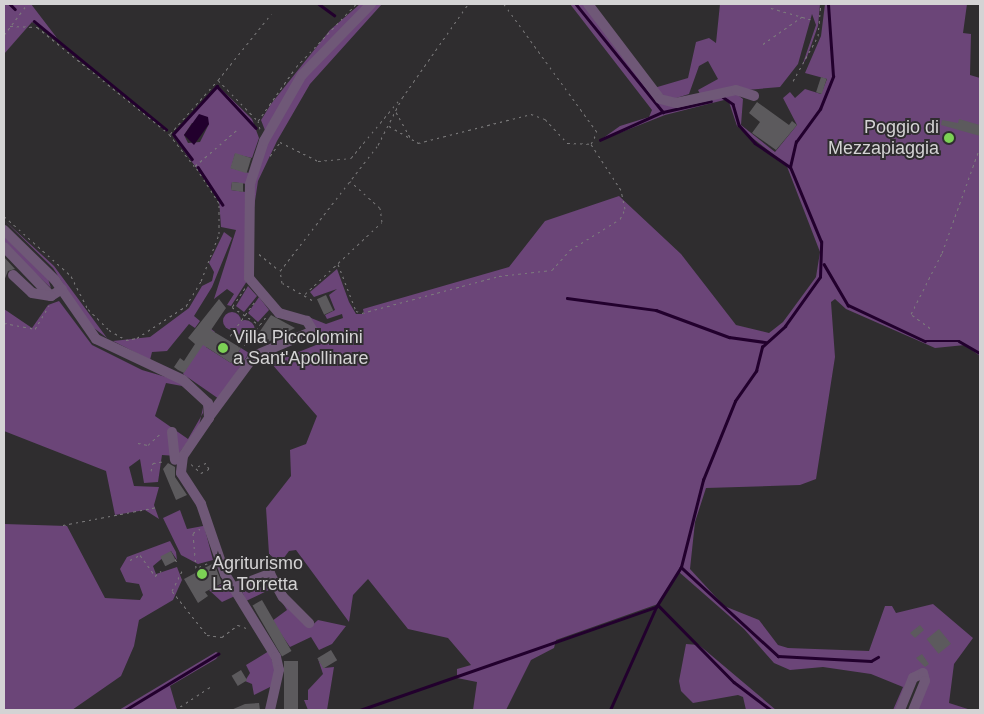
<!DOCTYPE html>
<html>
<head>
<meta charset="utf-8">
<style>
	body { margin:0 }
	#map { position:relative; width:984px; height:714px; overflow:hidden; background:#2f2d2f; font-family:Arial,sans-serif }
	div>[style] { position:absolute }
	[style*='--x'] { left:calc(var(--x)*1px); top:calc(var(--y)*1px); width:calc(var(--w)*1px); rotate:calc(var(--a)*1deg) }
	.green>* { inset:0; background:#6b4578 }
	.round { border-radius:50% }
	.water>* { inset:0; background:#22002d }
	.stream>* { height:2.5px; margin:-1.25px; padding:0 1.25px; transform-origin:1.25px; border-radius:1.25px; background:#22002d }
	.building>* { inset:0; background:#5c5a5d; transform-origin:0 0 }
	.path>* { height:1px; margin-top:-0.5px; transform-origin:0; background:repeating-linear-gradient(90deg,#7c7b7c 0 2.5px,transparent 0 6.5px) }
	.minor>* { height:10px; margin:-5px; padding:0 5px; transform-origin:5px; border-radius:5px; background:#6f5877 }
	.dots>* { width:14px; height:14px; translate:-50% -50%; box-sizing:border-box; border:2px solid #2f2d2f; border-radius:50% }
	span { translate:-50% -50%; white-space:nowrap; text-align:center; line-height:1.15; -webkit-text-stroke:4px #2f2d2f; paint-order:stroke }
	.poi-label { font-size:18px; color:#d4d3d4 }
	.right { translate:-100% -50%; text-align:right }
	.left { translate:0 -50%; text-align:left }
	.frame { position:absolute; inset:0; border:5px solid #d4d3d4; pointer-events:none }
</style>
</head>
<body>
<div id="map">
	<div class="green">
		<div style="clip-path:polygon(4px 4px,31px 4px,57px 38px,32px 22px,4px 54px)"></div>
		<div style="clip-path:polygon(360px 4px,368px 4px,333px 40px,266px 133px,261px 120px,271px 104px,330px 30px)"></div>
		<div style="clip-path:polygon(374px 4px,382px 4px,310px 84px,277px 141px,258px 181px,250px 234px,256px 166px,298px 83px)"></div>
		<div style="clip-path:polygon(570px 4px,583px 4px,658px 102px,734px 92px,743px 99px,741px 125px,775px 152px,797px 125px,783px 98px,790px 92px,795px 98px,805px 89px,821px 94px,827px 79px,805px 73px,821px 36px,825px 4px,967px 4px,963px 33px,971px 34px,970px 75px,980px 78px,980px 356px,965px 345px,935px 348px,846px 309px,835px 299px,831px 302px,835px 357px,816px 479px,800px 485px,706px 488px,695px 522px,690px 569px,724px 606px,759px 620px,778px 645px,788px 648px,869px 651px,885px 606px,892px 606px,896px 613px,933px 604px,973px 638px,954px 664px,949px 703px,971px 710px,916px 710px,927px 682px,920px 670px,897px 710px,893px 710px,903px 687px,871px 674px,823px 667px,790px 670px,774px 663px,744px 629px,679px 572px,658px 604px,556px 640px,554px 648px,531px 660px,506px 710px,473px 710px,477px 682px,457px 678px,457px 669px,471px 665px,448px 638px,408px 629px,368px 579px,353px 595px,349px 622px,296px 550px,289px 551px,280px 563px,269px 554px,266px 508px,291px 476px,290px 450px,306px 444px,317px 416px,271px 363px,321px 343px,321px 328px,316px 330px,306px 316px,326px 324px,343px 318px,342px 314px,327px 319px,325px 315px,335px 310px,329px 295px,337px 289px,314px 297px,310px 292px,337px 269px,349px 302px,356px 314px,364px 314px,363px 309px,509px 267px,545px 221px,619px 196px,681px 254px,736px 325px,769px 333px,783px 322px,816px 277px,820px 252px,786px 164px,737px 126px,728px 99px,665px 115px,599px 141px,620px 126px,649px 117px,652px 110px)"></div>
		<div style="clip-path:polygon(720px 4px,820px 4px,818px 26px,807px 57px,802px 66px,816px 25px,812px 14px,798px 64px,780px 87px,700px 94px,698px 90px,718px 79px,708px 61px,699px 66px,689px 94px,670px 100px,654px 88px,688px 78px,696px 42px,709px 38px,716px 43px)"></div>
		<div style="clip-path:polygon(evenodd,217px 85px,252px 119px,259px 138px,252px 158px,235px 154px,231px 168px,249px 173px,247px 184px,232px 182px,231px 190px,246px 192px,247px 281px,231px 306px,227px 305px,234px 294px,227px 289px,214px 299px,236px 230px,221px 227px,219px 199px,173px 136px,217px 85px,192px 123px,209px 124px,200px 142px,188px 143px,184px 135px,192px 123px)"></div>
		<div style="clip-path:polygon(4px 220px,54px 266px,107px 338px,90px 325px,53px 268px)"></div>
		<div style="clip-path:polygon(224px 232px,232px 238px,212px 287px,194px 316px,200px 321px,195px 328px,189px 324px,167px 351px,152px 352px,150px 360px,113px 341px,150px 337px,189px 308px,202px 286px,212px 281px,214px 272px,209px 263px)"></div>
		<div style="clip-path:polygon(4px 236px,48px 279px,51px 288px,4px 244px)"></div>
		<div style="clip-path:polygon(248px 286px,257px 296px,244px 312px,236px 306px)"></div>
		<div style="clip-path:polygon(259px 297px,269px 310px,258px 322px,248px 313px)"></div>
		<div style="clip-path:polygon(evenodd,59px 301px,92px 345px,142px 370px,176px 380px,204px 403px,199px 426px,177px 456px,162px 455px,158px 482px,144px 483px,140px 459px,129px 467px,134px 486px,159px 487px,154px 505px,159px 519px,145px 510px,115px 515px,106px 471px,4px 431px,4px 309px,32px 328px,48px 305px,59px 301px,166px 383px,182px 386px,203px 404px,203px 413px,188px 439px,155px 416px,166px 383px)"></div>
		<div class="round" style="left:223px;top:312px;width:18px;height:18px"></div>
		<div class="round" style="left:235px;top:320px;width:20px;height:20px"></div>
		<div style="clip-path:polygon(210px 328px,215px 332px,206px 347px,231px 363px,241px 348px,249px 353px,219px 399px,183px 374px)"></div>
		<div style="clip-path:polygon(180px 510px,187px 529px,203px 526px,202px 518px,213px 560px,198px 564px,181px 555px,163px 518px)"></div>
		<div style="clip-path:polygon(4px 524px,67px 526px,105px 598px,140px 600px,143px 595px,139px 584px,126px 582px,120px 569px,127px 557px,170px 541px,176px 552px,177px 560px,171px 551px,153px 566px,156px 574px,177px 567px,182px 580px,173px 600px,139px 620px,134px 646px,121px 676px,72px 710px,4px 710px)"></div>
		<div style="clip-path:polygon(267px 578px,275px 587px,246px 601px,241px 589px,249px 593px,269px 583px)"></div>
		<div style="clip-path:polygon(225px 583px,235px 596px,222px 602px,209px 590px)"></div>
		<div style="clip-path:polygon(282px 602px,309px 628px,318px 620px,346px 626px,332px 644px,319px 650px,311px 637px,290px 647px,272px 621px,287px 610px)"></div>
		<div style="clip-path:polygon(686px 644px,699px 645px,776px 710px,746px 710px,743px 697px,738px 695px,693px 703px,681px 691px,679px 681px)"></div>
		<div style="clip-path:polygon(269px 651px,275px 670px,272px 686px,254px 695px,252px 684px,245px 681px,250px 673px,246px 665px)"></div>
		<div style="clip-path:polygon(216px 652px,220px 654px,216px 659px,170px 686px,177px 710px,119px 710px)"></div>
		<div style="clip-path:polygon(318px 659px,324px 668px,334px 667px,327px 710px,308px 710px,304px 700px,308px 700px,308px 690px,323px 674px)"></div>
	</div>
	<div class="water">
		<div style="clip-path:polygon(199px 114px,208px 117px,209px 124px,194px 145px,184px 135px)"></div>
	</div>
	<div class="stream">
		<div style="--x:10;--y:4;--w:7;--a:45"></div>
		<div style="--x:319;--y:4;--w:19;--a:36"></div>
		<div style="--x:576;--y:4;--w:139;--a:51.1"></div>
		<div style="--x:663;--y:112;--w:49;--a:-12.9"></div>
		<div style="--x:34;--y:21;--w:171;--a:39.3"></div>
		<div style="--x:723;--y:97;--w:12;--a:35"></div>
		<div style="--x:733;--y:104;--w:22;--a:74"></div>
		<div style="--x:739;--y:125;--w:24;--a:48"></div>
		<div style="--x:755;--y:143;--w:42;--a:34.4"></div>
		<div style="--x:173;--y:134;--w:65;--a:-47.5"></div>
		<div style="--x:217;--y:86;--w:57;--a:47.1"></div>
		<div style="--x:174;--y:135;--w:30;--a:53"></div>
		<div style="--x:600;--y:140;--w:68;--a:-24.3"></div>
		<div style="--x:198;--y:167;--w:45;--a:56.7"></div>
		<div style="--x:824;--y:264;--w:48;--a:59.7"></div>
		<div style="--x:848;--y:305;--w:85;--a:25.1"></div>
		<div style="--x:925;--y:341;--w:34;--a:0"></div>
		<div style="--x:959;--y:341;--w:24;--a:30"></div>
		<div style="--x:567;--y:298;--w:90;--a:7.7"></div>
		<div style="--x:656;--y:310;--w:78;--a:20.3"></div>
		<div style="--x:729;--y:337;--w:37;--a:8"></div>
		<div style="--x:681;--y:567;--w:132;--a:42.5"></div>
		<div style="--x:778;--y:656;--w:93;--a:3.1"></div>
		<div style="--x:871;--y:661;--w:8;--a:-30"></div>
		<div style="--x:658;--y:605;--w:108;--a:45.4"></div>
		<div style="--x:734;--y:682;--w:46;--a:37.1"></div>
		<div style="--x:125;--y:710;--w:109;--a:-31.1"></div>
		<div style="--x:360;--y:710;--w:313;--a:-19.2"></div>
		<div style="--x:610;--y:710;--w:113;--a:-65.9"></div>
		<div style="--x:656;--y:607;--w:47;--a:-58"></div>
		<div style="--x:681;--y:567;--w:90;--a:-75.8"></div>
		<div style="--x:703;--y:480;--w:85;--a:-67.9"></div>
		<div style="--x:735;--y:401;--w:37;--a:-55"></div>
		<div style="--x:756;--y:371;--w:25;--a:-76"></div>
		<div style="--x:762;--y:347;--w:31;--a:-42"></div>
		<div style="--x:785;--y:326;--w:60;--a:-54.5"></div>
		<div style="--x:820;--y:277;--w:35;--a:-88"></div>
		<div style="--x:821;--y:242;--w:81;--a:-112.5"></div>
		<div style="--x:790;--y:167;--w:26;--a:-77"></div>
		<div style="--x:796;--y:142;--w:41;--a:-54"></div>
		<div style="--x:820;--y:109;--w:35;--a:-68"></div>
		<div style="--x:833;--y:76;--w:72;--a:-94"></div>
	</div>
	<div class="building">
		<div style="left:821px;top:77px;width:6px;height:16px;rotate:18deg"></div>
		<div style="clip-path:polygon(757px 102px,789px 125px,792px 121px,797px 125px,776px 150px,752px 133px,760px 122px,749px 113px)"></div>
		<div style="clip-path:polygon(959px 119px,980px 125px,980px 136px,941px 125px,942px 120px,958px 123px)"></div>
		<div style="left:235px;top:153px;width:17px;height:16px;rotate:17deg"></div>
		<div style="clip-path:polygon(232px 182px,243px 183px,243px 192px,231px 190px)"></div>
		<div style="clip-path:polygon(4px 257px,15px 269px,8px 271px,4px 281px)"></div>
		<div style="left:326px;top:295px;width:17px;height:10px;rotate:65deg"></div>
		<div style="clip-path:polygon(219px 299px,226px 308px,211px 330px,241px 348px,231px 363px,203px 345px,184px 373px,178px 370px,174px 367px,180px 358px,184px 361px,195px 344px,188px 338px)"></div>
		<div style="clip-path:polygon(271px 315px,295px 328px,266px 343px,258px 334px)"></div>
		<div style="clip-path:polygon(168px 463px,175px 467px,175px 477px,187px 495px,176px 500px,163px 469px)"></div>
		<div style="left:171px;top:551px;width:11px;height:12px;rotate:63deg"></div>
		<div style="clip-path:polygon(214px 563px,222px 583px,205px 592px,208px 596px,198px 603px,184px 579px)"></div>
		<div style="left:262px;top:600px;width:59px;height:11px;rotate:60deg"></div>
		<div style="clip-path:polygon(920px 625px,924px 630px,915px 638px,910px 633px)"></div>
		<div style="left:939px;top:629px;width:19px;height:16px;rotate:51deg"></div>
		<div style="left:331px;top:650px;width:12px;height:16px;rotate:59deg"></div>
		<div style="clip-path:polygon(922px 654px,929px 664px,925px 667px,916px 658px)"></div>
		<div style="left:284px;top:661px;width:14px;height:49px"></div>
		<div style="left:241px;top:670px;width:12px;height:11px;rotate:59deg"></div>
		<div style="clip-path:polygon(259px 703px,260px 710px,231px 710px,245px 704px)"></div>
	</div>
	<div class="path">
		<div style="--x:771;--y:8;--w:41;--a:15.8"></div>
		<div style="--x:10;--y:26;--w:27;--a:2"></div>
		<div style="--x:37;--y:27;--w:170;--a:39"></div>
		<div style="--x:169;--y:134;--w:41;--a:52"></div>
		<div style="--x:4;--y:35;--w:39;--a:-53"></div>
		<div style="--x:763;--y:44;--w:49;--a:-35"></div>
		<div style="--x:296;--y:67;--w:87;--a:-46.4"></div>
		<div style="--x:218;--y:80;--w:85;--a:-51.2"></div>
		<div style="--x:793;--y:81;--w:51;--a:-60.9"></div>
		<div style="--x:818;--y:36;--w:32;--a:-85"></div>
		<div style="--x:396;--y:112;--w:29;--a:61"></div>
		<div style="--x:389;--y:126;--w:34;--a:30"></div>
		<div style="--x:418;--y:143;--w:117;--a:-14.4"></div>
		<div style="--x:531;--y:114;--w:15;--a:20"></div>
		<div style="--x:545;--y:119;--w:33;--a:47"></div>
		<div style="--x:567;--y:143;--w:23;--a:2"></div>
		<div style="--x:260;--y:129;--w:8;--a:-104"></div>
		<div style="--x:258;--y:121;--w:62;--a:-54.8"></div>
		<div style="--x:170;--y:134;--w:72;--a:-48.4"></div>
		<div style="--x:218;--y:80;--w:56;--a:45.7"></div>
		<div style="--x:270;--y:156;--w:17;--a:-54"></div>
		<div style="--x:280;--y:142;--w:42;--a:26.6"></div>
		<div style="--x:318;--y:161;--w:33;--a:-5"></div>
		<div style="--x:351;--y:158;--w:77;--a:-50.3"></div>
		<div style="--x:4;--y:216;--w:90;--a:41.8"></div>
		<div style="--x:71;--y:276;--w:37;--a:63"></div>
		<div style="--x:88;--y:309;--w:30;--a:45"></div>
		<div style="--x:109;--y:330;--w:20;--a:30"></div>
		<div style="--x:126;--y:340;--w:11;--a:-10"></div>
		<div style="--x:137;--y:338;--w:59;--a:-33.1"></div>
		<div style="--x:186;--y:306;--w:29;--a:-59"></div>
		<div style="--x:201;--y:281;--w:50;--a:-69"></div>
		<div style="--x:219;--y:234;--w:31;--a:-90"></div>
		<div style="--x:219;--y:203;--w:44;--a:-123"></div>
		<div style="--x:195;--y:166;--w:58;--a:-40.8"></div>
		<div style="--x:259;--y:254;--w:26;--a:39"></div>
		<div style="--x:338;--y:264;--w:50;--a:69"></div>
		<div style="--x:356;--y:311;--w:6;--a:18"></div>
		<div style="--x:362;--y:313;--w:142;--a:-15.1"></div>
		<div style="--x:499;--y:276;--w:53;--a:-6.5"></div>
		<div style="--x:552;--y:270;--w:27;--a:-48"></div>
		<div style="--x:570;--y:250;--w:59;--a:-31.8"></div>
		<div style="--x:620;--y:219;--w:11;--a:-63"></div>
		<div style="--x:625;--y:209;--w:19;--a:-102"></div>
		<div style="--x:621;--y:190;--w:55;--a:-123.1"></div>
		<div style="--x:591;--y:144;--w:13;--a:-63"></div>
		<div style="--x:597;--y:132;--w:158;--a:-126"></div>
		<div style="--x:245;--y:288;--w:23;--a:124"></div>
		<div style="--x:232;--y:307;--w:33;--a:33"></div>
		<div style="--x:305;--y:294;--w:105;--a:-43.1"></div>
		<div style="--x:382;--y:222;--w:14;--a:-98"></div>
		<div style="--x:380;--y:208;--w:40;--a:-138"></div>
		<div style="--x:312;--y:300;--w:34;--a:-150"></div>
		<div style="--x:282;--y:283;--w:12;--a:-99"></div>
		<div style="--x:280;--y:271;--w:160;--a:-52.1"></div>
		<div style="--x:378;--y:145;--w:53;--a:-62.9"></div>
		<div style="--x:402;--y:98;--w:115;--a:-54.9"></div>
		<div style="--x:4;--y:323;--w:32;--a:11"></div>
		<div style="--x:35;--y:329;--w:27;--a:-59"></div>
		<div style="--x:930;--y:328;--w:24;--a:-144"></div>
		<div style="--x:911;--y:314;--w:68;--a:-63.1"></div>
		<div style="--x:942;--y:253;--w:113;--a:-70.3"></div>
		<div style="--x:230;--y:336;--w:44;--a:-54.2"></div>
		<div style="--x:244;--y:345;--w:39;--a:-52"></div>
		<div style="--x:138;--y:443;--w:10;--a:11"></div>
		<div style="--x:148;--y:445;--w:19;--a:-43"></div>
		<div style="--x:191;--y:464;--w:13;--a:42"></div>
		<div style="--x:201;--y:473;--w:9;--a:-27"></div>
		<div style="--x:209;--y:469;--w:7;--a:-117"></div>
		<div style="--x:206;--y:463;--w:11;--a:158"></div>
		<div style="--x:151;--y:471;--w:8;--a:-76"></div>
		<div style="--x:153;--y:463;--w:12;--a:-9"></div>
		<div style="--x:63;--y:525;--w:96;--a:-10.8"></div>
		<div style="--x:175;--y:559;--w:6;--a:59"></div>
		<div style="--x:130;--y:560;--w:11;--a:-27"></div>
		<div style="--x:140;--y:555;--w:26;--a:54"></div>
		<div style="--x:155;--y:576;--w:8;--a:-40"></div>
		<div style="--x:199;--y:567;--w:12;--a:-24"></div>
		<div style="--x:196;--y:568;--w:35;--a:-95"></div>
		<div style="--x:193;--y:533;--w:8;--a:-30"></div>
		<div style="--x:182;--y:571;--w:22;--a:117"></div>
		<div style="--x:172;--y:591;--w:56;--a:51.5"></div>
		<div style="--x:207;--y:635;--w:15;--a:8"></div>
		<div style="--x:222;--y:637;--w:20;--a:-37"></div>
		<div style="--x:238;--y:625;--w:12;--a:20"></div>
		<div style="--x:175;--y:710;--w:45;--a:-33.3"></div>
	</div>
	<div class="minor">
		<div style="--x:588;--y:4;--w:119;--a:52.8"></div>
		<div style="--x:660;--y:99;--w:16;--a:14"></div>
		<div style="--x:676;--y:103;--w:61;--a:-12.2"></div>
		<div style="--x:736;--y:90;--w:19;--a:18"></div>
		<div style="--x:4;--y:230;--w:71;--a:44.4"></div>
		<div style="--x:55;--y:280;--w:72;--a:55.2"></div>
		<div style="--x:96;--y:339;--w:96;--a:25.2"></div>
		<div style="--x:183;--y:380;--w:34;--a:43"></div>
		<div style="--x:208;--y:403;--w:15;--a:86"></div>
		<div style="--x:209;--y:418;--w:46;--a:124.4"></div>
		<div style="--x:183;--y:456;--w:17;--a:97"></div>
		<div style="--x:181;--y:473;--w:37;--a:57"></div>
		<div style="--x:201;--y:504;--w:74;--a:71.1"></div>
		<div style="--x:225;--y:574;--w:97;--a:58.4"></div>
		<div style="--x:276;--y:657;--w:13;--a:77"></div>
		<div style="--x:279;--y:670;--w:41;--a:102.7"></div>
		<div style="--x:4;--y:247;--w:68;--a:46.2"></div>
		<div style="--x:51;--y:296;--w:13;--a:-32"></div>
		<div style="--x:13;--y:275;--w:26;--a:43"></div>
		<div style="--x:32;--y:293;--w:19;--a:9"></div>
		<div style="--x:209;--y:417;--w:76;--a:-53.6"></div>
		<div style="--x:254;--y:356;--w:64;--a:-23"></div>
		<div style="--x:313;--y:331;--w:12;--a:-121"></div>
		<div style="--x:307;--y:321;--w:29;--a:-164"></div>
		<div style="--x:279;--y:313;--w:46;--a:-130.6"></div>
		<div style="--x:249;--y:278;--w:94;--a:-89.4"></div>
		<div style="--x:250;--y:184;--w:45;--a:-72"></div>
		<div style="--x:264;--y:141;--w:76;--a:-60.1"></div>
		<div style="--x:302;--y:75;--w:99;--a:-45.8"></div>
		<div style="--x:172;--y:432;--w:28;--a:84"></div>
		<div style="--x:233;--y:588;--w:40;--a:-21"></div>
		<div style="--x:270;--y:574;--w:26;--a:61"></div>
		<div style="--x:283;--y:597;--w:37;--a:45"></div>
		<div style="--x:900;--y:710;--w:35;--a:-68"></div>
		<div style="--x:913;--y:678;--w:11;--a:-27"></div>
		<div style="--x:923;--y:673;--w:8;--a:76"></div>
		<div style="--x:925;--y:681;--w:31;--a:112"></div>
	</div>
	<div class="dots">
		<div style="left:949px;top:138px;background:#7cd155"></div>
		<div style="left:223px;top:348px;background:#7cd155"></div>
		<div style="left:202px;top:574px;background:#7cd155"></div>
	</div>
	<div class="poi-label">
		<span class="right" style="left:939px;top:138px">Poggio di<br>Mezzapiaggia</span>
		<span class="left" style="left:233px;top:348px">Villa Piccolomini<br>a Sant'Apollinare</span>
		<span class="left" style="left:212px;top:574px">Agriturismo<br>La Torretta</span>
	</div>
	<div class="frame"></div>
</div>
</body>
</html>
